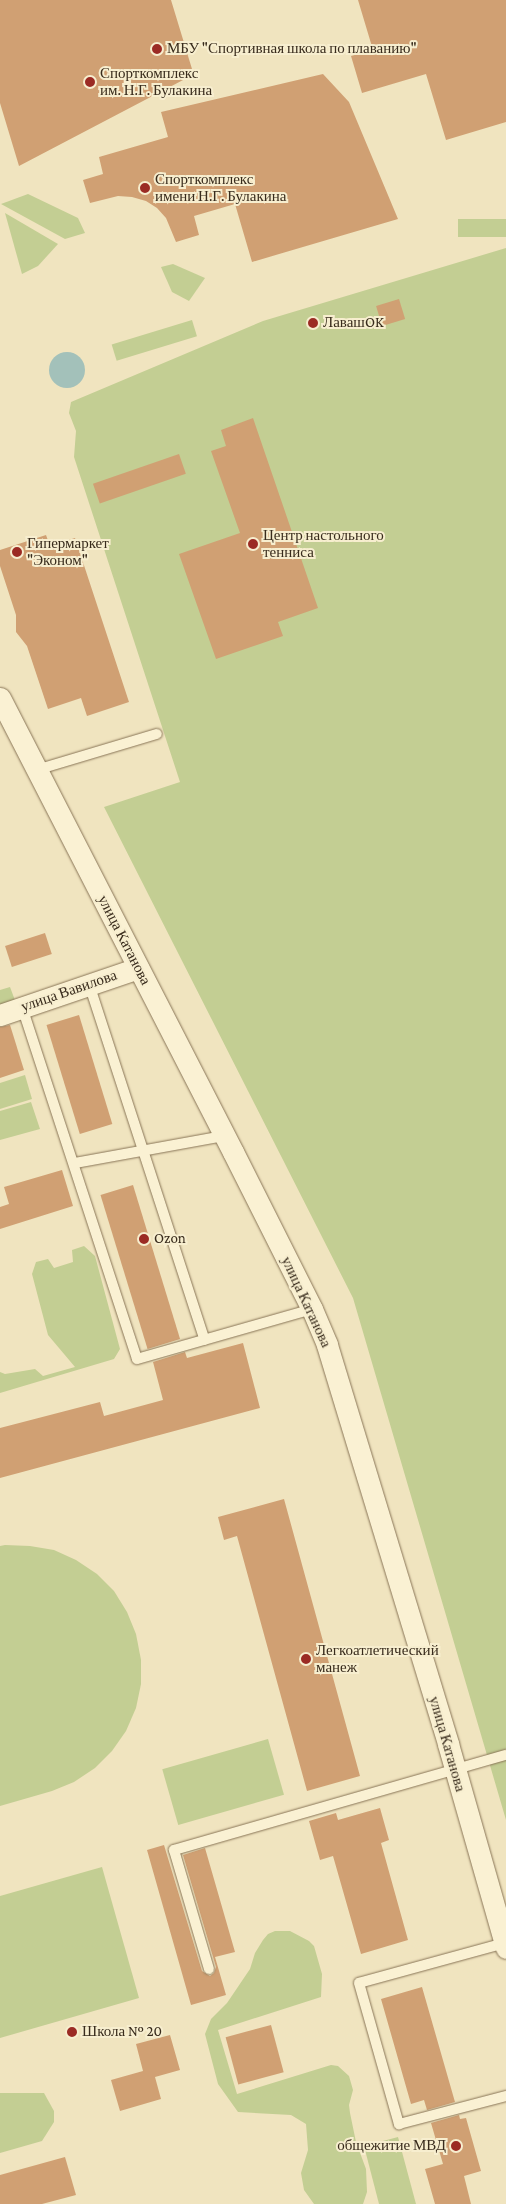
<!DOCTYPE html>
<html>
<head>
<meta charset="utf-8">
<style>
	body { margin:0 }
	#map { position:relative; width:506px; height:2204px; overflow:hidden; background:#f0e4bf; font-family:"Crimson Pro",serif }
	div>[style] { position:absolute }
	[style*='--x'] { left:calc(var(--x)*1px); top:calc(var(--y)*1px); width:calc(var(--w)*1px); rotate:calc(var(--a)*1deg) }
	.green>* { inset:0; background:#c3ce93; transform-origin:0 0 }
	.water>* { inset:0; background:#a3c1ba }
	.round { border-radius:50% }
	.building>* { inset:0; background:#d0a073; transform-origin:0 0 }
	.roads { filter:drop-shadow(0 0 1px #897557) drop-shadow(0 0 1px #897557) }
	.lane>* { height:10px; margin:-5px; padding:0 5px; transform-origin:5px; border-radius:5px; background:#faf1d3 }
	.street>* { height:21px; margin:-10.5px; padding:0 10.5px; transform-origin:10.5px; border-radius:10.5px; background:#faf1d3 }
	.dots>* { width:14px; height:14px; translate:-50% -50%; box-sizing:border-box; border:2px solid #f7eecf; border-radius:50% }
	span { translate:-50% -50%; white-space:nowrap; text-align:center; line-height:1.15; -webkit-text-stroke:4px #f7eecf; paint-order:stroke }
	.poi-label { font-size:15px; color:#382b1c }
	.left { translate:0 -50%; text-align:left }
	.right { translate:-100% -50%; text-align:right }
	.street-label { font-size:15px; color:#382b1c }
</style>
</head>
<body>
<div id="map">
	<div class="green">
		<div style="clip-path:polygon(28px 194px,78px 218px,85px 233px,65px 239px,1px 204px)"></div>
		<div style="clip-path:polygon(5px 213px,58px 244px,38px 266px,22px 274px)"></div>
		<div style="left:506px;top:219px;width:18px;height:48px;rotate:90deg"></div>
		<div style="clip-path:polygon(506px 248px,506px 1820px,353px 1298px,104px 807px,180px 782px,74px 457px,76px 431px,69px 413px,71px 402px,263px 321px)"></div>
		<div style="clip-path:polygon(173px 264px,205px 278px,189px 301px,172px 292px,161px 267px)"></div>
		<div style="left:192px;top:320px;width:17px;height:84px;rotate:73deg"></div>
		<div style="clip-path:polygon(10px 987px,16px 1003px,0 1008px,0 990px)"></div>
		<div style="clip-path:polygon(25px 1075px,32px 1099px,0 1109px,0 1083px)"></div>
		<div style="clip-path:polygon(31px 1102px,40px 1129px,0 1140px,0 1111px)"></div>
		<div style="clip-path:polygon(84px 1246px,95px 1256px,120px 1349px,114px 1359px,0 1393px,0 1372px,5px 1374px,35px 1369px,43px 1376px,75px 1367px,48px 1335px,32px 1274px,36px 1262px,48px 1259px,54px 1268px,73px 1262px,72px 1250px)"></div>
		<div style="clip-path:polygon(5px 1545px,30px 1546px,54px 1550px,76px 1560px,97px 1574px,114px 1591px,127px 1612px,136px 1634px,141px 1660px,141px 1684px,136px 1708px,126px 1731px,112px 1751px,95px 1768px,74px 1782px,52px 1791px,0 1806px,0 1546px)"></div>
		<div style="left:268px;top:1739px;width:58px;height:110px;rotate:74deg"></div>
		<div style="clip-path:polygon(102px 1867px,139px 1998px,0 2038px,0 1896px)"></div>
		<div style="clip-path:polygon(275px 1931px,290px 1931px,309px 1941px,314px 1946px,322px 1974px,321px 1997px,218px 2030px,237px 2094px,331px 2065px,338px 2066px,349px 2076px,353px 2090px,349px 2105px,350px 2113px,356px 2142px,366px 2169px,367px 2192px,363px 2204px,314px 2204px,304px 2190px,301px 2173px,308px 2150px,306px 2124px,291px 2115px,238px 2112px,218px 2084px,205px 2034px,211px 2019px,227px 2003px,250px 1969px,255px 1953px,263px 1940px,268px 1934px)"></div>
		<div style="clip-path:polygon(0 2093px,44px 2093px,54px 2111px,54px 2122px,42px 2141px,0 2153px)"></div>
		<div style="clip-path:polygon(398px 2137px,416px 2204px,379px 2204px,364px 2146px)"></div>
	</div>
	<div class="water">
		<div class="round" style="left:49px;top:352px;width:36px;height:36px"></div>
	</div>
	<div class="building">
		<div style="clip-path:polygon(0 0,171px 0,192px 69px,184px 72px,185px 79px,19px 166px,0 103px)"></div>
		<div style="clip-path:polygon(358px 0,506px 0,506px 122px,446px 140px,426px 74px,362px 93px,351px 56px,373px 50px)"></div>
		<div style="clip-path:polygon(323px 74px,349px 102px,398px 219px,252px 262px,235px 204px,194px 216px,199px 235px,176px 242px,166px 218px,157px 208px,146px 201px,132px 197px,118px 196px,90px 203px,83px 180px,103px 174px,99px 157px,168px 137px,161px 112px)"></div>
		<div style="left:399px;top:299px;width:21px;height:24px;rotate:73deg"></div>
		<div style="clip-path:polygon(253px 418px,318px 608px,278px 622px,283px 636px,216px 659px,179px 554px,240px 533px,211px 451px,226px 446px,221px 430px)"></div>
		<div style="left:179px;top:454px;width:21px;height:91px;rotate:71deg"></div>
		<div style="clip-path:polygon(46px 535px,50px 546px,75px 538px,129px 702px,87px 716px,81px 698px,48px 709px,27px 646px,16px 632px,16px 615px,0 566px,0 550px)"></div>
		<div style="left:45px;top:933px;width:22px;height:42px;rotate:72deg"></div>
		<div style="left:79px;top:1015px;width:114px;height:34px;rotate:73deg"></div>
		<div style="clip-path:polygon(10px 1025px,24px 1070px,0 1078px,0 1027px)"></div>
		<div style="clip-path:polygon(62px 1170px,73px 1206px,0 1229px,0 1207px,9px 1204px,4px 1187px)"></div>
		<div style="left:133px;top:1185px;width:161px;height:34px;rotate:73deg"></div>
		<div style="clip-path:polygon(243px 1343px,260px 1408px,0 1478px,0 1428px,100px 1402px,104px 1416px,163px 1400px,153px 1362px,185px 1352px,187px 1358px)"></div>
		<div style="clip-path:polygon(284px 1499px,360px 1776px,307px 1791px,237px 1536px,224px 1540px,218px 1517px)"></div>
		<div style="clip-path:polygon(380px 1808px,389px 1840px,381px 1843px,408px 1940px,361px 1954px,333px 1856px,320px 1860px,309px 1821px,336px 1813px,338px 1820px)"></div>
		<div style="clip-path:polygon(164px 1845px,202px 1971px,210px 1976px,214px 1973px,216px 1967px,183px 1855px,205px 1848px,235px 1952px,215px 1957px,226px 1995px,191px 2005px,147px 1850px)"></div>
		<div style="clip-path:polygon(422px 1987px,455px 2102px,427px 2110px,424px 2100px,411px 2104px,381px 1999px)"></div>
		<div style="left:271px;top:2025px;width:49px;height:47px;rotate:75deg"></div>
		<div style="clip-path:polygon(170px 2035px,180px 2070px,155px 2077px,161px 2099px,120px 2111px,111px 2080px,143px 2071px,136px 2044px)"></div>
		<div style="clip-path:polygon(459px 2115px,460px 2119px,466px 2118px,481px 2171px,464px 2176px,471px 2204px,435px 2204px,425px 2169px,443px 2164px,431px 2123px)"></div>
		<div style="clip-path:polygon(65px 2157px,76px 2195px,42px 2204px,0 2204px,0 2175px)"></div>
	</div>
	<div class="roads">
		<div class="lane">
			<div style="--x:36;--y:770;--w:126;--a:-16.6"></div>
			<div style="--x:89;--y:984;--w:374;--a:72"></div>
			<div style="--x:22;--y:1007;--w:370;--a:71.9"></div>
			<div style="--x:137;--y:1359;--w:182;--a:-15.9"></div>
			<div style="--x:75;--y:1163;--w:151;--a:-10.3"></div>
			<div style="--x:505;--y:1943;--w:151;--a:164.7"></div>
			<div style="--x:359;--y:1983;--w:147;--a:74.2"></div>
			<div style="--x:399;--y:2124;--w:111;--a:-14.7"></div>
			<div style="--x:209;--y:1969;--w:124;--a:-106.4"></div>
			<div style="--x:174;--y:1850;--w:345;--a:-16"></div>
		</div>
		<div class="street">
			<div style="--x:0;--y:698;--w:510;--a:62.83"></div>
			<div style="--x:233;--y:1152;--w:176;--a:63.3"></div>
			<div style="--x:312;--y:1309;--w:39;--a:67"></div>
			<div style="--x:327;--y:1345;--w:417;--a:73.1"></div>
			<div style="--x:448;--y:1744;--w:212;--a:74.1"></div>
			<div style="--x:0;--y:1015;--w:146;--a:-18.8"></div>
		</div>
	</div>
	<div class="dots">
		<div style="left:157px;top:49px;background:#9b2b24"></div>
		<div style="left:90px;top:82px;background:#9b2b24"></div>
		<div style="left:145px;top:188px;background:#9b2b24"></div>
		<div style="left:313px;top:323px;background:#9b2b24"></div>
		<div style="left:253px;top:544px;background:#9b2b24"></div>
		<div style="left:17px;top:552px;background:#9b2b24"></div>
		<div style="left:144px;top:1239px;background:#9b2b24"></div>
		<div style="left:306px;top:1659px;background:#9b2b24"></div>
		<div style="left:72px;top:2032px;background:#9b2b24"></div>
		<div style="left:456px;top:2146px;background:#9b2b24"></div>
	</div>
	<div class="poi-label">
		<span class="left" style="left:167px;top:49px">МБУ "Спортивная школа по плаванию"</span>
		<span class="left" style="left:100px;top:82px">Спорткомплекс<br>им. Н.Г. Булакина</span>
		<span class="left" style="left:155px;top:188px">Спорткомплекс<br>имени Н.Г. Булакина</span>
		<span class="left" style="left:323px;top:323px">ЛавашOK</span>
		<span class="left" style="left:263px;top:544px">Центр настольного<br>тенниса</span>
		<span class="left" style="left:27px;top:552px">Гипермаркет<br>"Эконом"</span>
		<span class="left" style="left:154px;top:1239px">Ozon</span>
		<span class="left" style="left:316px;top:1659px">Легкоатлетический<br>манеж</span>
		<span class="left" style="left:82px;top:2032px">Школа № 20</span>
		<span class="right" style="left:446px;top:2146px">общежитие МВД</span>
	</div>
	<div class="street-label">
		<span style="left:124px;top:940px;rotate:63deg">улица Катанова</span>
		<span style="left:69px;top:991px;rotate:-19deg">улица Вавилова</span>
		<span style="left:306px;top:1302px;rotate:65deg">улица Катанова</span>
		<span style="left:447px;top:1744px;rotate:74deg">улица Катанова</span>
	</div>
</div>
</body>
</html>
